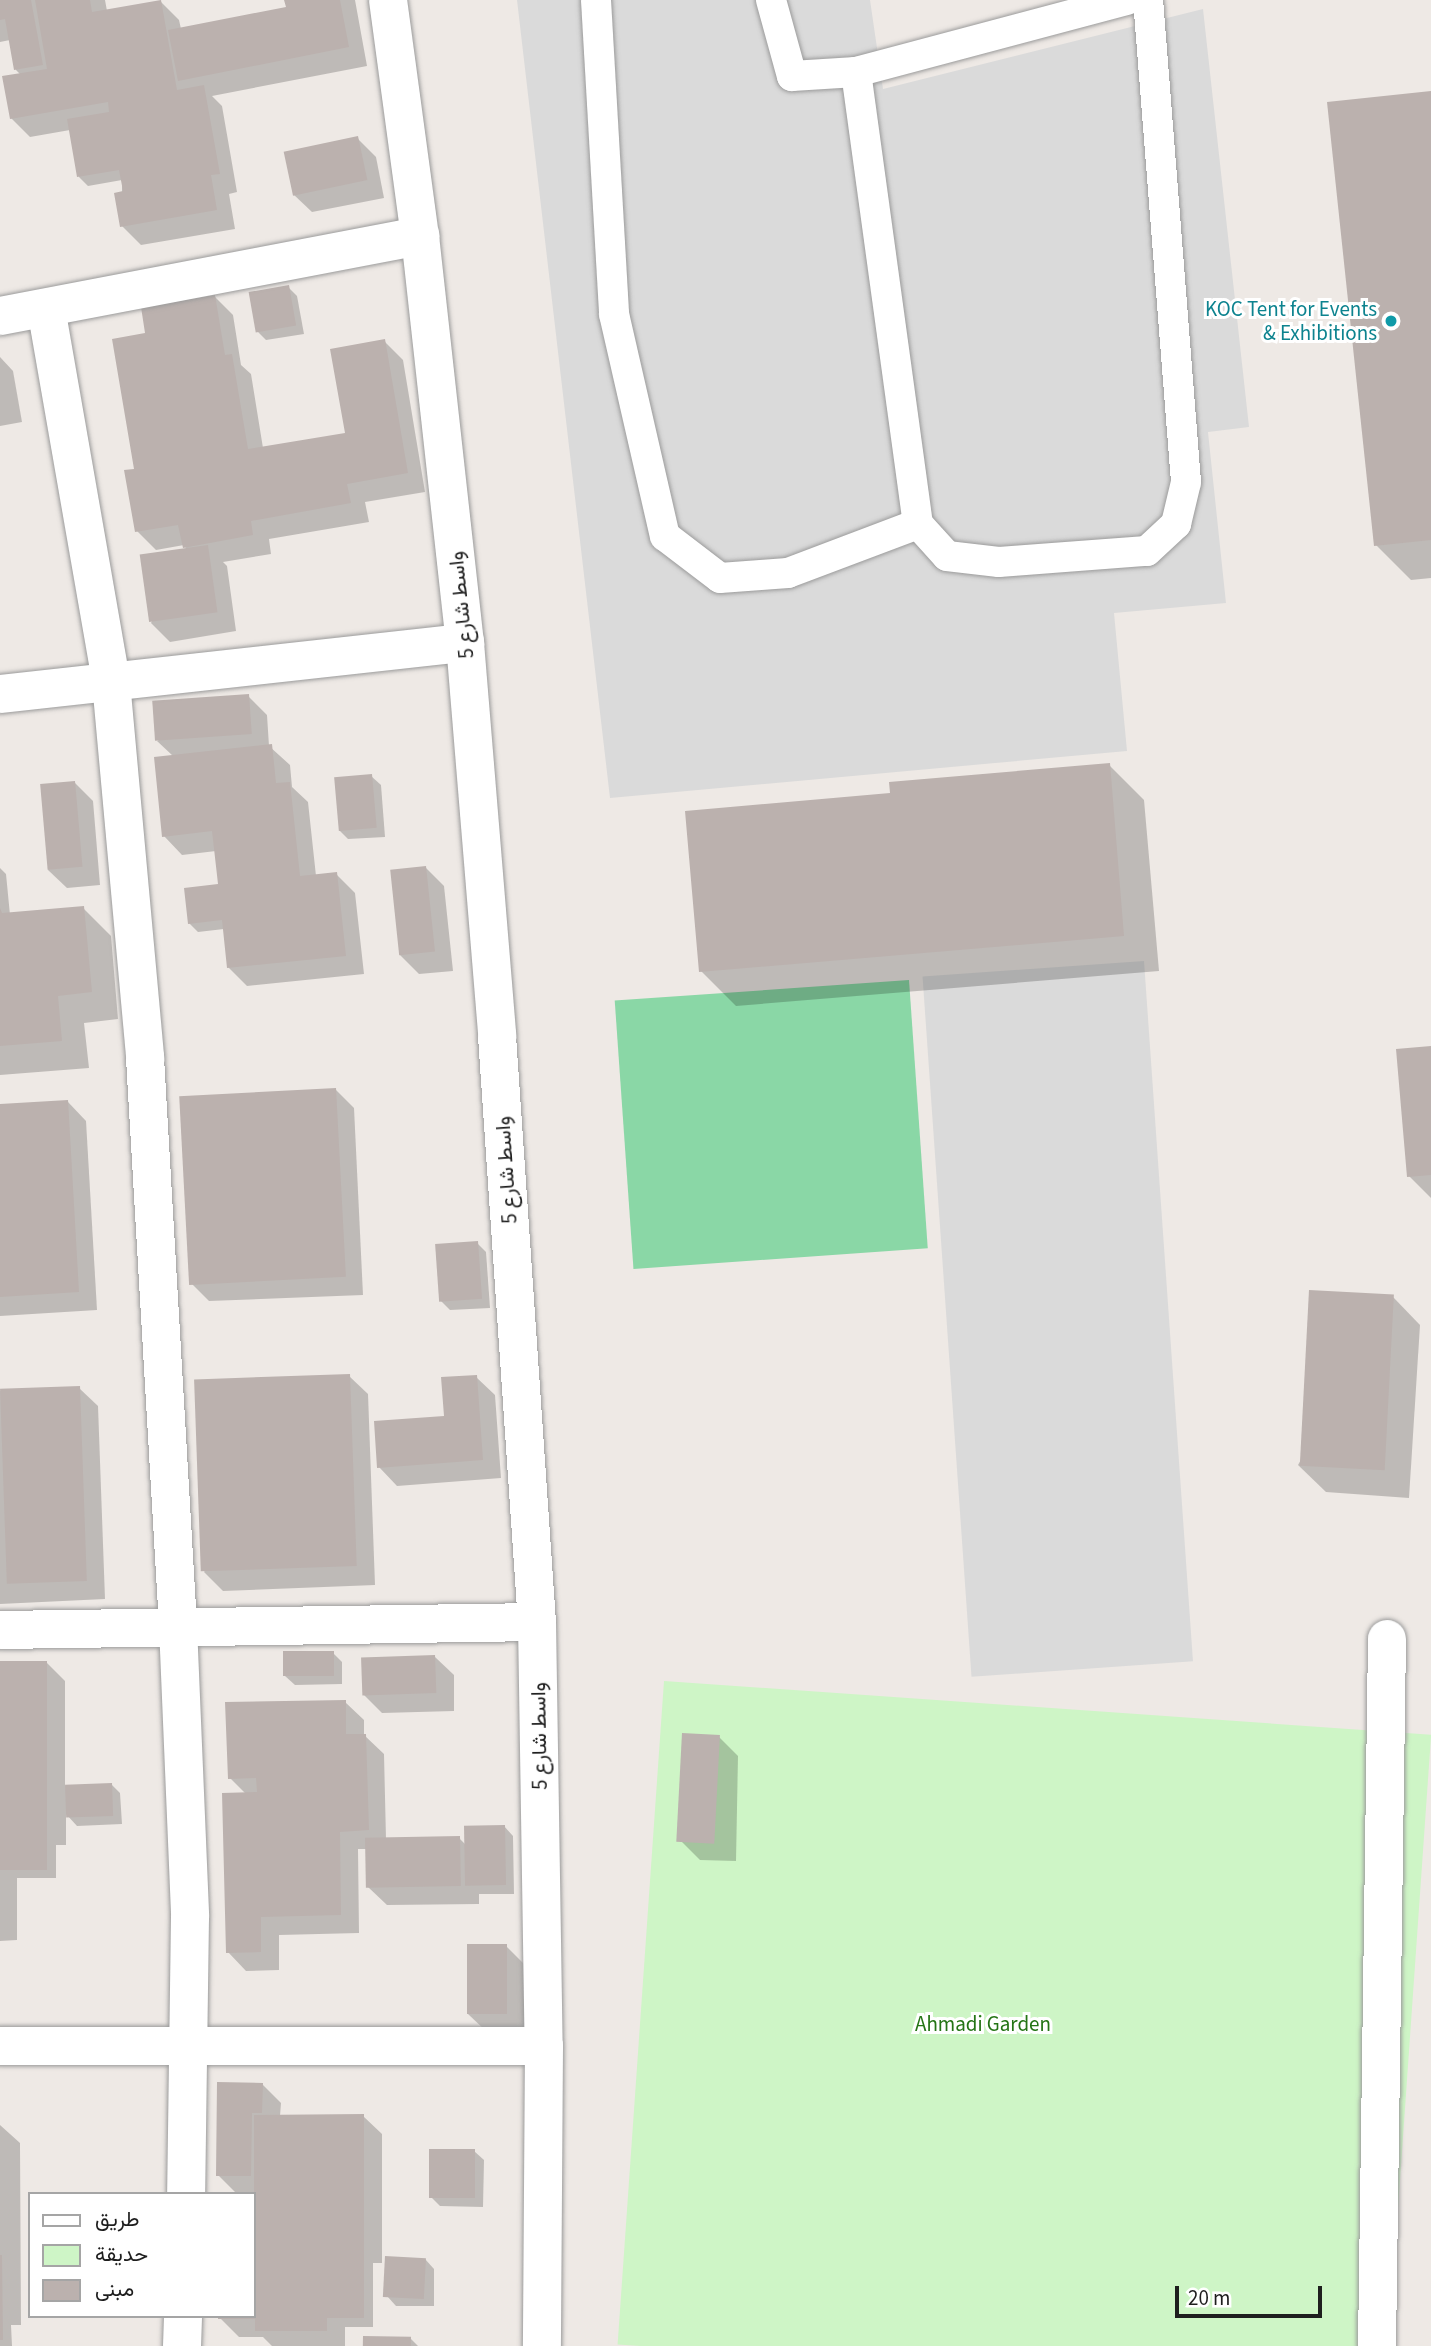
<!DOCTYPE html>
<html>
<head>
<meta charset="utf-8">
<style>
	body { margin:0 }
	#map { position:relative; width:1431px; height:2346px; overflow:hidden; background:#eee9e5; font-family:"Source Sans 3",Vazirmatn,sans-serif }
	div>[style] { position:absolute }
	[style*='--x'] { left:calc(var(--x)*1px); top:calc(var(--y)*1px); width:calc(var(--w)*1px); rotate:calc(var(--a)*1deg) }
	.park>* { inset:0; background:#cef5c6; transform-origin:0 0 }
	.pitch>* { inset:0; background:#8ad7a6; transform-origin:0 0 }
	.parking>* { inset:0; background:#dadada; transform-origin:0 0 }
	.shadow>* { inset:0; background:#0003 }
	.building>* { inset:0; background:#bbb1ae; transform-origin:0 0 }
	.roads { filter:drop-shadow(0 0 2px #9b9b9b) drop-shadow(0 0 2px #9b9b9b) }
	.lane>* { height:30px; margin:-15px; padding:0 15px; transform-origin:15px; border-radius:15px; background:#fff }
	.street>* { height:38px; margin:-19px; padding:0 19px; transform-origin:19px; border-radius:19px; background:#fff }
	.dots>* { width:19px; height:19px; translate:-50% -50%; box-sizing:border-box; border:4px solid #fff; border-radius:50% }
	span { translate:-50% -50%; white-space:nowrap; text-align:center; line-height:1.15; -webkit-text-stroke:6px #fff; paint-order:stroke }
	.culture-label { font-size:21px; color:#0d838f }
	.right { translate:-100% -50%; text-align:right }
	.street-label { font-size:21px; color:#1e1e1e }
	.park-label { font-size:21px; color:#247415 }
	.legend { position:absolute; left:28px; top:2192px; width:228px; height:126px; box-sizing:border-box; background:#fff; border:2px solid #a5a5a5; margin:0; padding:9px 12px; list-style:none; font-size:21px; color:#1e1e1e }
	.legend li { display:flex; align-items:center; gap:14px; height:35px }
	.legend b { width:35px; border:2px solid #a5a5a5 }
	.scale { position:absolute; left:1175px; top:2286px; width:147px; height:32px; box-sizing:border-box; border:4px solid #1e1e1e; border-top:0; padding-left:9px; font-size:21px; line-height:24px; white-space:nowrap; color:#1e1e1e; -webkit-text-stroke:5px #fff; paint-order:stroke }
</style>
</head>
<body>
<div id="map">
	<div class="park">
		<div style="left:664px;top:1681px;width:769px;height:665px;rotate:4deg"></div>
	</div>
	<div class="pitch">
		<div style="left:909px;top:980px;width:269px;height:295px;rotate:86deg"></div>
	</div>
	<div class="parking">
		<div style="clip-path:polygon(517px 0,870px 0,883px 89px,1203px 9px,1249px 427px,1208px 432px,1226px 603px,1114px 613px,1127px 751px,610px 798px)"></div>
		<div style="left:1144px;top:961px;width:702px;height:222px;rotate:86deg"></div>
	</div>
	<div class="shadow">
		<div style="clip-path:polygon(0 0,105px 0,107px 11px,161px 2px,179px 20px,181px 29px,288px 8px,286px 0,355px 0,367px 66px,212px 96px,222px 106px,237px 192px,229px 194px,235px 229px,141px 245px,122px 226px,122px 180px,88px 186px,79px 177px,70px 130px,30px 137px,11px 118px,21px 75px,16px 70px,10px 40px,0 42px)"></div>
		<div style="clip-path:polygon(1431px 93px,1431px 578px,1411px 580px,1376px 545px)"></div>
		<div style="clip-path:polygon(357px 138px,376px 157px,384px 198px,312px 212px,293px 194px)"></div>
		<div style="clip-path:polygon(288px 287px,297px 296px,304px 334px,266px 340px,257px 331px)"></div>
		<div style="clip-path:polygon(214px 296px,233px 315px,241px 365px,251px 374px,263px 448px,347px 434px,384px 341px,403px 360px,425px 492px,365px 502px,369px 522px,269px 539px,271px 554px,223px 562px,227px 566px,236px 631px,170px 642px,151px 623px,187px 550px,184px 545px,156px 550px,137px 531px,136px 471px,148px 335px)"></div>
		<div style="clip-path:polygon(0 357px,13px 371px,22px 422px,0 426px)"></div>
		<div style="clip-path:polygon(248px 696px,267px 715px,269px 746px,290px 765px,292px 787px,308px 802px,316px 876px,336px 874px,355px 893px,364px 974px,247px 986px,228px 967px,224px 929px,198px 932px,189px 923px,220px 886px,216px 851px,182px 855px,164px 836px,173px 756px,157px 741px)"></div>
		<div style="clip-path:polygon(1109px 765px,1144px 800px,1159px 971px,736px 1006px,701px 971px,892px 795px)"></div>
		<div style="clip-path:polygon(371px 776px,381px 785px,385px 837px,348px 839px,339px 830px)"></div>
		<div style="clip-path:polygon(74px 782px,93px 801px,100px 885px,67px 888px,48px 870px)"></div>
		<div style="clip-path:polygon(0 868px,6px 874px,10px 915px,83px 908px,111px 936px,118px 1019px,84px 1023px,89px 1068px,0 1075px)"></div>
		<div style="clip-path:polygon(426px 868px,444px 886px,453px 971px,419px 974px,400px 955px)"></div>
		<div style="clip-path:polygon(1431px 1048px,1431px 1198px,1409px 1176px)"></div>
		<div style="clip-path:polygon(336px 1090px,354px 1108px,363px 1295px,209px 1301px,191px 1283px)"></div>
		<div style="clip-path:polygon(68px 1102px,86px 1121px,97px 1310px,0 1316px,0 1106px)"></div>
		<div style="clip-path:polygon(477px 1243px,486px 1252px,490px 1308px,450px 1310px,441px 1301px)"></div>
		<div style="clip-path:polygon(1393px 1297px,1420px 1325px,1409px 1498px,1326px 1492px,1298px 1465px)"></div>
		<div style="clip-path:polygon(349px 1376px,368px 1394px,375px 1585px,223px 1591px,204px 1572px)"></div>
		<div style="clip-path:polygon(476px 1377px,495px 1395px,501px 1478px,397px 1486px,379px 1467px,446px 1418px)"></div>
		<div style="clip-path:polygon(79px 1388px,98px 1406px,105px 1599px,0 1604px,0 1391px)"></div>
		<div style="clip-path:polygon(333px 1653px,342px 1662px,342px 1684px,295px 1685px,285px 1676px)"></div>
		<div style="clip-path:polygon(435px 1657px,454px 1675px,454px 1711px,382px 1713px,363px 1694px)"></div>
		<div style="clip-path:polygon(47px 1663px,65px 1681px,65px 1786px,111px 1784px,120px 1793px,122px 1824px,77px 1826px,66px 1814px,66px 1845px,56px 1845px,56px 1878px,17px 1878px,17px 1940px,0 1941px,0 1739px)"></div>
		<div style="clip-path:polygon(345px 1702px,364px 1720px,364px 1735px,384px 1754px,386px 1839px,459px 1838px,466px 1845px,504px 1826px,513px 1836px,514px 1894px,479px 1894px,479px 1904px,387px 1905px,368px 1887px,367px 1849px,358px 1849px,359px 1933px,279px 1935px,279px 1970px,246px 1971px,228px 1952px,246px 1794px,230px 1778px)"></div>
		<div style="clip-path:polygon(719px 1737px,738px 1756px,736px 1861px,700px 1860px,681px 1841px)"></div>
		<div style="clip-path:polygon(506px 1946px,525px 1965px,524px 2033px,487px 2032px,468px 2014px)"></div>
		<div style="clip-path:polygon(262px 2084px,281px 2103px,280px 2116px,363px 2116px,382px 2134px,382px 2263px,373px 2263px,373px 2327px,345px 2327px,345px 2346px,272px 2346px,263px 2337px,239px 2337px,220px 2318px,254px 2316px,257px 2194px,237px 2194px,218px 2175px)"></div>
		<div style="clip-path:polygon(0 2125px,20px 2143px,21px 2325px,11px 2325px,12px 2346px,0 2346px)"></div>
		<div style="clip-path:polygon(474px 2151px,484px 2160px,483px 2207px,440px 2206px,431px 2197px)"></div>
		<div style="clip-path:polygon(425px 2259px,434px 2269px,434px 2306px,396px 2306px,387px 2296px)"></div>
		<div style="clip-path:polygon(410px 2338px,418px 2346px,364px 2346px)"></div>
	</div>
	<div class="building">
		<div style="clip-path:polygon(0 0,31px 0,43px 65px,14px 70px,5px 19px,0 20px)"></div>
		<div style="clip-path:polygon(35px 0,90px 0,92px 12px,161px 0,177px 90px,204px 85px,220px 174px,211px 175px,217px 210px,120px 227px,114px 193px,123px 191px,119px 170px,77px 177px,67px 119px,109px 112px,108px 102px,10px 119px,2px 76px,47px 69px)"></div>
		<div style="clip-path:polygon(284px 0,340px 0,349px 47px,178px 81px,168px 30px,286px 7px)"></div>
		<div style="clip-path:polygon(1431px 91px,1431px 540px,1374px 546px,1327px 102px)"></div>
		<div style="left:358px;top:136px;width:45px;height:76px;rotate:78deg"></div>
		<div style="left:289px;top:285px;width:41px;height:41px;rotate:80deg"></div>
		<div style="clip-path:polygon(215px 295px,225px 355px,232px 354px,248px 449px,345px 433px,330px 349px,385px 339px,408px 473px,347px 484px,351px 503px,251px 521px,253px 535px,183px 548px,178px 525px,135px 532px,124px 470px,134px 469px,112px 339px,145px 333px,141px 307px)"></div>
		<div style="left:208px;top:545px;width:68px;height:69px;rotate:82deg"></div>
		<div style="left:249px;top:694px;width:40px;height:97px;rotate:86deg"></div>
		<div style="clip-path:polygon(272px 744px,276px 783px,290px 782px,300px 876px,337px 872px,346px 956px,227px 968px,222px 920px,188px 924px,184px 888px,218px 884px,212px 831px,162px 837px,154px 757px)"></div>
		<div style="clip-path:polygon(1110px 763px,1124px 936px,699px 972px,685px 811px,890px 793px,889px 782px)"></div>
		<div style="left:372px;top:774px;width:54px;height:38px;rotate:85deg"></div>
		<div style="left:75px;top:781px;width:86px;height:35px;rotate:85deg"></div>
		<div style="left:426px;top:866px;width:86px;height:36px;rotate:84deg"></div>
		<div style="clip-path:polygon(84px 906px,92px 992px,58px 996px,62px 1041px,0 1046px,0 908px,2px 913px)"></div>
		<div style="clip-path:polygon(1431px 1046px,1431px 1175px,1407px 1177px,1396px 1049px)"></div>
		<div style="left:336px;top:1088px;width:189px;height:157px;rotate:87deg"></div>
		<div style="clip-path:polygon(68px 1100px,79px 1292px,0 1297px,0 1104px)"></div>
		<div style="left:478px;top:1241px;width:58px;height:43px;rotate:86deg"></div>
		<div style="left:1309px;top:1290px;width:85px;height:176px;rotate:3deg"></div>
		<div style="left:350px;top:1374px;width:192px;height:156px;rotate:88deg"></div>
		<div style="clip-path:polygon(477px 1375px,483px 1460px,377px 1468px,374px 1421px,444px 1416px,441px 1377px)"></div>
		<div style="left:80px;top:1386px;width:195px;height:80px;rotate:88deg"></div>
		<div style="left:334px;top:1651px;width:25px;height:51px;rotate:90deg"></div>
		<div style="left:435px;top:1655px;width:38px;height:74px;rotate:88deg"></div>
		<div style="left:0;top:1661px;width:47px;height:209px"></div>
		<div style="clip-path:polygon(346px 1700px,346px 1734px,366px 1734px,369px 1830px,340px 1832px,341px 1915px,261px 1917px,261px 1952px,226px 1953px,222px 1793px,257px 1792px,256px 1778px,228px 1779px,225px 1702px)"></div>
		<div style="left:682px;top:1733px;width:38px;height:109px;rotate:3deg"></div>
		<div style="left:112px;top:1783px;width:33px;height:47px;rotate:88deg"></div>
		<div style="left:505px;top:1825px;width:60px;height:41px;rotate:89deg"></div>
		<div style="left:460px;top:1836px;width:50px;height:95px;rotate:89deg"></div>
		<div style="left:467px;top:1944px;width:40px;height:70px"></div>
		<div style="clip-path:polygon(217px 2082px,263px 2083px,262px 2113px,252px 2113px,251px 2176px,216px 2176px)"></div>
		<div style="clip-path:polygon(364px 2114px,364px 2318px,327px 2318px,327px 2331px,255px 2331px,255px 2319px,218px 2319px,218px 2316px,254px 2316px,254px 2115px)"></div>
		<div style="left:429px;top:2149px;width:46px;height:49px"></div>
		<div style="clip-path:polygon(0 2255px,2px 2255px,3px 2340px,0 2340px)"></div>
		<div style="left:385px;top:2256px;width:41px;height:41px;rotate:3deg"></div>
		<div style="left:363px;top:2336px;width:48px;height:10px;rotate:1deg"></div>
	</div>
	<div class="roads">
		<div class="lane">
			<div style="--x:596;--y:0;--w:315;--a:86.7"></div>
			<div style="--x:614;--y:314;--w:228;--a:77.1"></div>
			<div style="--x:665;--y:536;--w:69;--a:37.4"></div>
			<div style="--x:720;--y:578;--w:68;--a:-4.2"></div>
			<div style="--x:788;--y:573;--w:139;--a:-20.7"></div>
			<div style="--x:771;--y:0;--w:79;--a:74.6"></div>
			<div style="--x:792;--y:76;--w:64;--a:-3.6"></div>
			<div style="--x:856;--y:72;--w:280;--a:-14.9"></div>
			<div style="--x:856;--y:72;--w:456;--a:82.2"></div>
			<div style="--x:918;--y:524;--w:43;--a:47.8"></div>
			<div style="--x:947;--y:556;--w:52;--a:6.6"></div>
			<div style="--x:999;--y:562;--w:148;--a:-4.3"></div>
			<div style="--x:1147;--y:551;--w:40;--a:-43"></div>
			<div style="--x:1176;--y:524;--w:43;--a:-76.6"></div>
			<div style="--x:1186;--y:482;--w:483;--a:-94.5"></div>
		</div>
		<div class="street">
			<div style="--x:388;--y:0;--w:238;--a:82.3"></div>
			<div style="--x:420;--y:236;--w:409;--a:83.7"></div>
			<div style="--x:465;--y:643;--w:394;--a:85.3"></div>
			<div style="--x:497;--y:1036;--w:587;--a:86.1"></div>
			<div style="--x:537;--y:1622;--w:424;--a:89.1"></div>
			<div style="--x:544;--y:2046;--w:300;--a:90.4"></div>
			<div style="--x:46;--y:308;--w:380;--a:80.1"></div>
			<div style="--x:111;--y:682;--w:378;--a:84.8"></div>
			<div style="--x:145;--y:1058;--w:569;--a:86.67"></div>
			<div style="--x:178;--y:1626;--w:291;--a:87.6"></div>
			<div style="--x:190;--y:1917;--w:277;--a:90.8"></div>
			<div style="--x:0;--y:316;--w:428;--a:-10.8"></div>
			<div style="--x:0;--y:694;--w:468;--a:-6.3"></div>
			<div style="--x:0;--y:1630;--w:537;--a:-0.85"></div>
			<div style="--x:0;--y:2046;--w:544;--a:0"></div>
			<div style="--x:182;--y:2346;--w:30;--a:-88"></div>
			<div style="--x:1377;--y:2346;--w:707;--a:-89.19"></div>
		</div>
	</div>
	<div class="dots">
		<div style="left:1391px;top:321px;background:#0f9aa8"></div>
	</div>
	<div class="culture-label">
		<span class="right" style="left:1377px;top:321px">KOC Tent for Events<br>&amp; Exhibitions</span>
	</div>
	<div class="street-label">
		<span style="left:461px;top:605px;rotate:-96deg">واسط شارع 5</span>
		<span style="left:506px;top:1170px;rotate:-94deg">واسط شارع 5</span>
		<span style="left:539px;top:1736px;rotate:-91deg">واسط شارع 5</span>
	</div>
	<div class="park-label">
		<span style="left:983px;top:2024px">Ahmadi Garden</span>
	</div>
	<ul class="legend">
	<li><b style="height:9px;background:#fff"></b>طريق</li>
	<li><b style="height:19px;background:#cef5c6"></b>حديقة</li>
	<li><b style="height:19px;background:#bbb1ae"></b>مبنى</li>
	</ul>
	<div class="scale">20 m</div>
</div>
</body>
</html>
